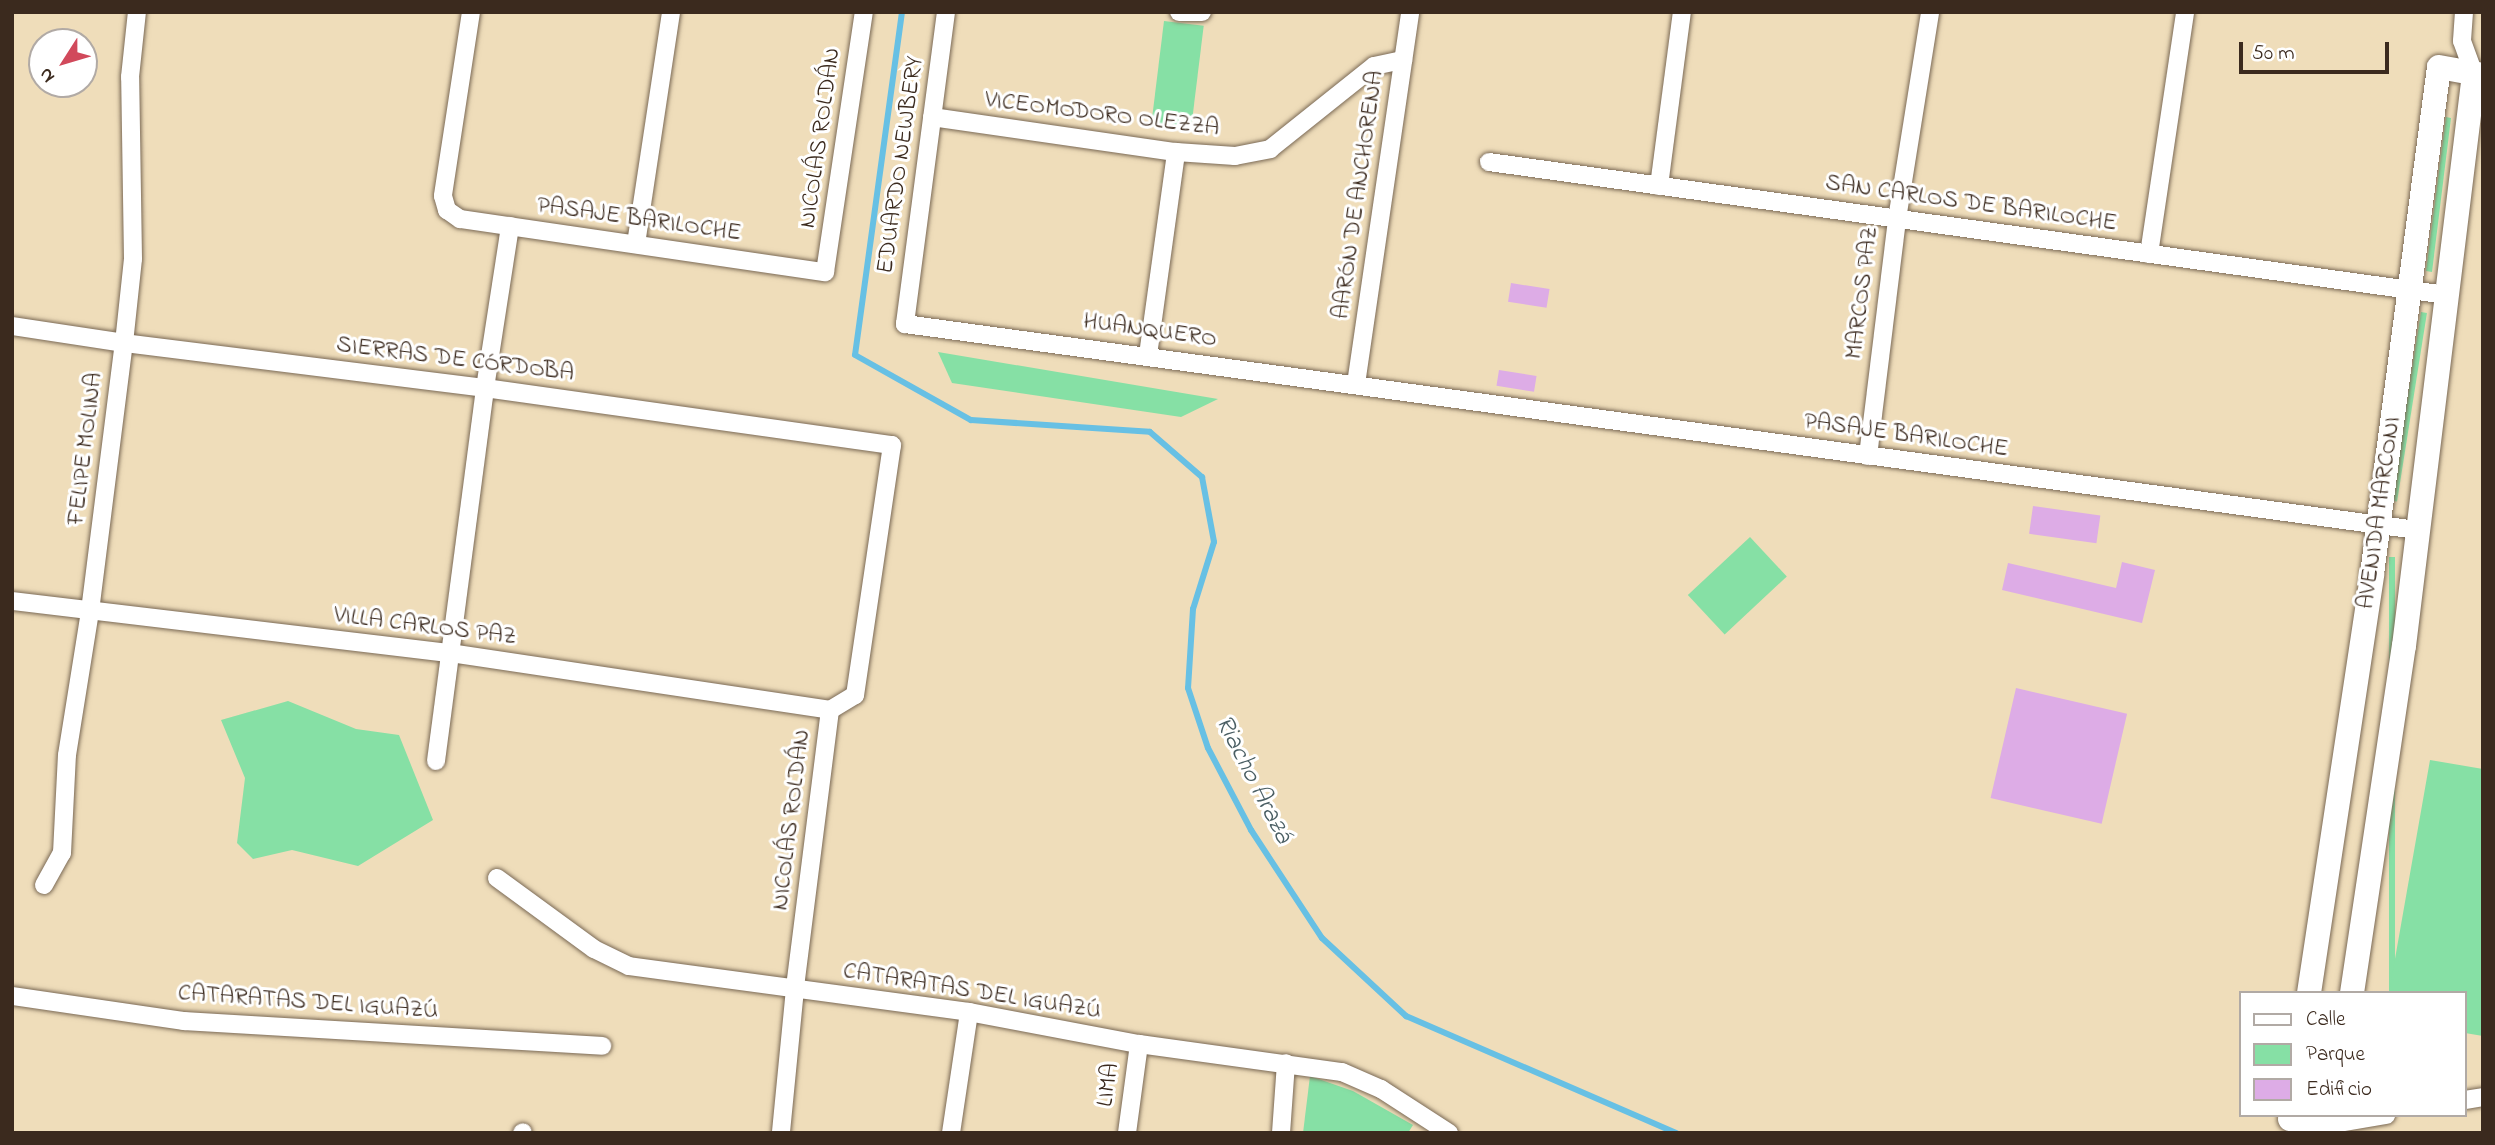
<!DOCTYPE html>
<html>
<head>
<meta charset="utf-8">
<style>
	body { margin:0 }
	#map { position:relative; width:2495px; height:1145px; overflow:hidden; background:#efddba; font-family:"Indie Flower",sans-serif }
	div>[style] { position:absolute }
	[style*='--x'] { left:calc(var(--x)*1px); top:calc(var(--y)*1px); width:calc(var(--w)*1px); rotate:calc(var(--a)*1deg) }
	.green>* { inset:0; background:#86e0a5; transform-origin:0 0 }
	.stream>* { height:6px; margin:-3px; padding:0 3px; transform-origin:3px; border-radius:3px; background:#67c0e4 }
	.building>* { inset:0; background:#ddace6; transform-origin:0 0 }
	.roads { filter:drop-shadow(0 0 2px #7a6955) drop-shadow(0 0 2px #7a6955) }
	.minor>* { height:18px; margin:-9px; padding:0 9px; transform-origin:9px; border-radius:9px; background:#fff }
	.secondary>* { height:24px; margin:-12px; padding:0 12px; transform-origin:12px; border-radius:12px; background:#fff }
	span { translate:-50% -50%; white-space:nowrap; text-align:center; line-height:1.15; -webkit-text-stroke:6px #fff; paint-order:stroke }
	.street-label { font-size:24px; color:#3b2a1e }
	.water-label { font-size:26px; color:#4a5e63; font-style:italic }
	.frame { position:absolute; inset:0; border:14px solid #3b2a1e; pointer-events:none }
	.legend { position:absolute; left:2239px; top:991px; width:228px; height:126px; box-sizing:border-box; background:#fff; border:2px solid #b1aaa5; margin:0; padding:9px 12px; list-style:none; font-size:21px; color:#3b2a1e }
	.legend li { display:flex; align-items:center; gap:14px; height:35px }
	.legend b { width:35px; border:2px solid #b1aaa5 }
	.north { position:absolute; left:28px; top:28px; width:70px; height:70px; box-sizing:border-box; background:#fff; border:2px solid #b1aaa5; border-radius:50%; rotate:233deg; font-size:19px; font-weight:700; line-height:28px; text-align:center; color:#3b2a1e }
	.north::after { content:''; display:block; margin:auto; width:24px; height:32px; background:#d1495b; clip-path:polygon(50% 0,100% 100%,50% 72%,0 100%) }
	.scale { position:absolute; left:2239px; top:42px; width:150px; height:32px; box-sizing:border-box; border:4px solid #3b2a1e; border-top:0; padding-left:9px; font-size:21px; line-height:24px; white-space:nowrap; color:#3b2a1e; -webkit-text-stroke:5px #fff; paint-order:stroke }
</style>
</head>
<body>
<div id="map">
	<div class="green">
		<div style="left:1164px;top:21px;width:40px;height:104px;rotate:7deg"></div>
		<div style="clip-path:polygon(2446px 117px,2451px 118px,2432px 272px,2426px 271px)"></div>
		<div style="left:2421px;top:312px;width:6px;height:191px;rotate:9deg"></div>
		<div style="clip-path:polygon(938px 352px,1218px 399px,1181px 417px,952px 383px)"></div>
		<div style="left:1750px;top:537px;width:54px;height:85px;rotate:47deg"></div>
		<div style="left:2389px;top:557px;width:6px;height:441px"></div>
		<div style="clip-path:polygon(288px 701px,356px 729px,399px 735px,433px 820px,358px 866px,292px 850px,253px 859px,237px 843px,245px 778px,221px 720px)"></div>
		<div style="clip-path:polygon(2430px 760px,2483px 769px,2483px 1036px,2465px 1033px,2465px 993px,2389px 993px)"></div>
		<div style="clip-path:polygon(1310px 1076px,1353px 1091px,1413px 1125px,1408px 1133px,1303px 1133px)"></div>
	</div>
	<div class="stream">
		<div style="--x:902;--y:12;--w:346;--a:97.8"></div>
		<div style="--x:855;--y:355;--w:133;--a:29.3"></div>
		<div style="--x:971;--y:420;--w:179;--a:3.8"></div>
		<div style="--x:1150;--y:432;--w:69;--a:40.9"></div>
		<div style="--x:1202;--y:477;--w:66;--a:79.5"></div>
		<div style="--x:1214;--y:542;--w:70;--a:107.4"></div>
		<div style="--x:1193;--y:609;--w:79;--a:93.6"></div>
		<div style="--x:1188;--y:688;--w:63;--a:71.6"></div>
		<div style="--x:1208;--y:748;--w:93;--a:62.3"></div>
		<div style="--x:1251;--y:830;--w:129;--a:56.7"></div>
		<div style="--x:1322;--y:938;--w:115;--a:42.9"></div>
		<div style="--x:1406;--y:1016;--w:295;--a:23.4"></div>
	</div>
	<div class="building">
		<div style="left:1511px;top:283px;width:39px;height:19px;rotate:9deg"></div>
		<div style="left:1499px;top:370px;width:38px;height:16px;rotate:9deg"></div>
		<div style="left:2033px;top:506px;width:68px;height:28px;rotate:8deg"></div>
		<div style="clip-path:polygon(2122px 562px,2155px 570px,2142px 623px,2002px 590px,2008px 563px,2116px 588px)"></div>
		<div style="left:2016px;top:688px;width:114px;height:113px;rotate:13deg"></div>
	</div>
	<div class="roads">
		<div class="minor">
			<div style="--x:471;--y:12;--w:186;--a:98.7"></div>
			<div style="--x:443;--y:196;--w:15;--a:74"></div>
			<div style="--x:447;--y:210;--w:16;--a:35"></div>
			<div style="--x:460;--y:219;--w:369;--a:8.3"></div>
			<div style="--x:825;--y:272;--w:263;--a:-81.5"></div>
			<div style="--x:946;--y:12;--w:315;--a:97.5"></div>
			<div style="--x:905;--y:324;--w:1526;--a:7.76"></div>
			<div style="--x:1179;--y:12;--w:23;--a:0"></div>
			<div style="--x:2464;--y:12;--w:29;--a:94"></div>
			<div style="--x:2462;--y:41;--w:35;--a:70"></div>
			<div style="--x:932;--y:117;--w:246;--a:8.2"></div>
			<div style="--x:1176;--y:152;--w:59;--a:3.9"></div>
			<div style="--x:1235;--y:156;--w:36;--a:-11"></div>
			<div style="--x:1270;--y:149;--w:133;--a:-38.6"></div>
			<div style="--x:1374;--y:66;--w:30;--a:-12"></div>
			<div style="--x:1489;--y:162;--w:966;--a:7.91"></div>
			<div style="--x:1659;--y:186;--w:176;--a:-82.5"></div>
			<div style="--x:636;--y:244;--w:235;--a:-81.4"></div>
			<div style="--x:2149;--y:254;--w:245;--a:-81.5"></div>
			<div style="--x:12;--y:326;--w:113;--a:8.6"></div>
			<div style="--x:124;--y:343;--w:364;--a:7.1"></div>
			<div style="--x:485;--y:388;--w:411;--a:8"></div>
			<div style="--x:892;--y:445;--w:253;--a:98.4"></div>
			<div style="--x:855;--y:695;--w:29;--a:149"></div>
			<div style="--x:830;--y:710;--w:281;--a:97.2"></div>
			<div style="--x:795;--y:989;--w:145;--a:95.6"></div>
			<div style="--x:1148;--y:355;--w:205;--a:-82.1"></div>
			<div style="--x:1356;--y:384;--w:376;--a:-81.7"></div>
			<div style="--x:1868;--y:456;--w:239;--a:-83"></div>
			<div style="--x:1897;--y:219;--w:210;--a:-80.9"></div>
			<div style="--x:12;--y:601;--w:441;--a:6.8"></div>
			<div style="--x:450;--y:653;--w:384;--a:8.5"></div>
			<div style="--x:436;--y:761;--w:376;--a:-82.5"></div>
			<div style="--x:485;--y:388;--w:164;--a:-81.2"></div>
			<div style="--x:497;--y:878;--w:120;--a:36.2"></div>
			<div style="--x:594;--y:949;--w:39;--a:26"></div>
			<div style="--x:629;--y:966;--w:343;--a:7.7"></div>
			<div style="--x:969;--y:1012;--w:173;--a:10.7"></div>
			<div style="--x:1139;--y:1044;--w:205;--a:7.9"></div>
			<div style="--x:1342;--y:1072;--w:43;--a:23.6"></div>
			<div style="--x:1381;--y:1089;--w:81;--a:32.9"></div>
			<div style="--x:44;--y:885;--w:37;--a:-61"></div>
			<div style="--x:62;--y:853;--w:98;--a:-87.1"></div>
			<div style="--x:67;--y:755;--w:146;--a:-80.9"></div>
			<div style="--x:90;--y:611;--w:270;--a:-82.8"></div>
			<div style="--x:124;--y:343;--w:84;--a:-83.9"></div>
			<div style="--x:133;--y:259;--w:182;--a:-90.9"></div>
			<div style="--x:130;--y:77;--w:65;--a:-83.9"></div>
			<div style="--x:12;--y:996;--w:174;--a:8.3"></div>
			<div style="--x:184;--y:1021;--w:419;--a:3.4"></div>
			<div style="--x:2465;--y:1100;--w:18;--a:-9"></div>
			<div style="--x:2332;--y:1124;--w:55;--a:-9.5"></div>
			<div style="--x:522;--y:1133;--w:1;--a:-45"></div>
			<div style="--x:951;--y:1133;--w:122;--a:-81.5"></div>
			<div style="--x:1127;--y:1133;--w:90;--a:-82.3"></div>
			<div style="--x:1281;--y:1133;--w:70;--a:-85.9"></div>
		</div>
		<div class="secondary">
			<div style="--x:2309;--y:993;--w:424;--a:-81.4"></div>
			<div style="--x:2372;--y:574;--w:511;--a:-82.47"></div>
			<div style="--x:2439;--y:67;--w:45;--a:10.3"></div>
			<div style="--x:2352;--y:993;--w:351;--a:-81.5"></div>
			<div style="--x:2404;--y:646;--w:576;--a:-83.02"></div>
			<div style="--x:2290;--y:1119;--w:42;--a:6.8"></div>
		</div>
	</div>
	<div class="street-label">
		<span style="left:1102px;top:115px;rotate:7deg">VICEOMODORO OLEZZA</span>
		<span style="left:821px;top:138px;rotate:-82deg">NICOLÁS ROLDÁN</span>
		<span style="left:901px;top:165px;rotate:-82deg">EDUARDO NEWBERY</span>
		<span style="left:1359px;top:195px;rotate:-82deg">AARÓN DE ANCHORENA</span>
		<span style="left:1971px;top:204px;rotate:8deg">SAN CARLOS DE BARILOCHE</span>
		<span style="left:639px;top:220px;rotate:8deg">PASAJE BARILOCHE</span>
		<span style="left:1863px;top:293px;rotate:-83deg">MARCOS PAZ</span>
		<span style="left:1150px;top:331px;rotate:8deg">HUANQUERO</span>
		<span style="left:455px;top:360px;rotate:7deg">SIERRAS DE CÓRDOBA</span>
		<span style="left:1906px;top:436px;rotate:8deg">PASAJE BARILOCHE</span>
		<span style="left:86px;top:449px;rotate:-83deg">FELIPE MOLINA</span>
		<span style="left:2380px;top:513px;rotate:-82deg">AVENIDA MARCONI</span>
		<span style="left:425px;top:627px;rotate:7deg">VILLA CARLOS PAZ</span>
		<span style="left:792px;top:820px;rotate:-83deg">NICOLÁS ROLDÁN</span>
		<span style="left:972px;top:992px;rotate:9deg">CATARATAS DEL IGUAZÚ</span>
		<span style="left:308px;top:1003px;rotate:4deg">CATARATAS DEL IGUAZÚ</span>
		<span style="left:1109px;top:1085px;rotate:-82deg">LIMA</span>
	</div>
	<div class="water-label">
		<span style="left:1252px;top:780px;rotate:63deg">Riacho Arazá</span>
	</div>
	<div class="frame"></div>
	<ul class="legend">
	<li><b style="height:9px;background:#fff"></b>Calle</li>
	<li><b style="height:19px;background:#86e0a5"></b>Parque</li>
	<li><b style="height:19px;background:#ddace6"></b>Edificio</li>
	</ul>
	<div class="north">N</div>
	<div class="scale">50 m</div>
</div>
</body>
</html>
